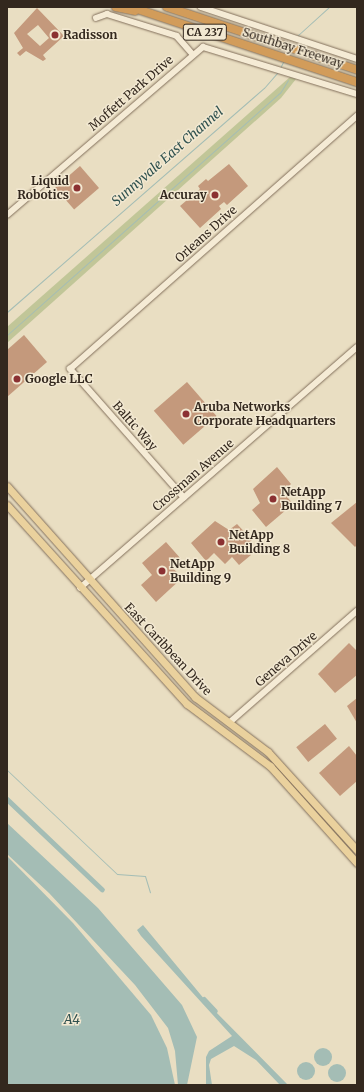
<!DOCTYPE html>
<html>
<head>
<meta charset="utf-8">
<style>
	body { margin:0 }
	#map { position:relative; width:364px; height:1092px; overflow:hidden; background:#e9dec2; font-family:Merriweather,serif }
	div>[style] { position:absolute }
	[style*='--x'] { left:calc(var(--x)*1px); top:calc(var(--y)*1px); width:calc(var(--w)*1px); rotate:calc(var(--a)*1deg) }
	.green>* { inset:0; background:#c1c698 }
	.water>* { inset:0; background:#a4bdb5 }
	.round { border-radius:50% }
	.stream>* { height:1px; margin:-0.5px; padding:0 0.5px; transform-origin:0.5px; border-radius:0.5px; background:#a4bdb5 }
	.canal>* { height:4.5px; margin:-2.25px; padding:0 2.25px; transform-origin:2.25px; border-radius:2.25px; background:#a4bdb5 }
	.building>* { inset:0; background:#c4997c; transform-origin:0 0 }
	.roads { filter:drop-shadow(0 0 1px #826f5b) drop-shadow(0 0 1px #826f5b) }
	.minor>* { height:5.5px; margin:-2.75px; padding:0 2.75px; transform-origin:2.75px; border-radius:2.75px; background:#f5ebd5 }
	.major>* { height:7px; margin:-3.5px; padding:0 3.5px; transform-origin:3.5px; border-radius:3.5px; background:#ead19d }
	.highway>* { height:8px; margin:-4px; padding:0 4px; transform-origin:4px; border-radius:4px; background:#d29c5a }
	.dots>* { width:11px; height:11px; translate:-50% -50%; box-sizing:border-box; border:2px solid #f2e8d1; border-radius:50% }
	span { translate:-50% -50%; white-space:nowrap; text-align:center; line-height:1.15; -webkit-text-stroke:3px #f2e8d1; paint-order:stroke }
	.shield-label span { padding:1px 3px; background:#f2e8d1; border:1px solid; border-radius:3px; -webkit-text-stroke-width:0 }
	.shield-label { font-size:11px; color:#33281e; font-weight:700 }
	.poi-label { font-size:12px; color:#33281e; font-weight:700 }
	.left { translate:0 -50%; text-align:left }
	.right { translate:-100% -50%; text-align:right }
	.street-label { font-size:12px; color:#33281e }
	.water-label { font-size:13px; color:#2f514f; font-style:italic }
	.frame { position:absolute; inset:0; border:8px solid #33281e; pointer-events:none }
</style>
</head>
<body>
<div id="map">
	<div class="green">
		<div style="clip-path:polygon(290px 77px,296px 79px,281px 98px,7px 343px,7px 327px)"></div>
	</div>
	<div class="water">
		<div style="clip-path:polygon(7px 823px,98px 908px,182px 1005px,197px 1037px,187px 1085px,178px 1085px,175px 1051px,168px 1028px,135px 985px,49px 893px,7px 854px)"></div>
		<div style="clip-path:polygon(7px 856px,73px 923px,151px 1015px,167px 1048px,175px 1085px,7px 1085px)"></div>
		<div style="clip-path:polygon(143px 925px,210px 1006px,288px 1085px,280px 1085px,256px 1060px,234px 1046px,211px 1059px,209px 1065px,212px 1085px,206px 1085px,206px 1057px,209px 1051px,232px 1036px,141px 936px,137px 930px)"></div>
		<div class="round" style="left:314px;top:1048px;width:18px;height:18px"></div>
		<div class="round" style="left:297px;top:1062px;width:18px;height:18px"></div>
		<div class="round" style="left:328px;top:1064px;width:18px;height:18px"></div>
	</div>
	<div class="stream">
		<div style="--x:297;--y:36;--w:43;--a:-42.2"></div>
		<div style="--x:280;--y:68;--w:7;--a:-63"></div>
		<div style="--x:7;--y:312;--w:341;--a:-41.1"></div>
		<div style="--x:264;--y:88;--w:21;--a:-49"></div>
		<div style="--x:7;--y:335;--w:365;--a:-41.6"></div>
		<div style="--x:280;--y:93;--w:15;--a:-58"></div>
		<div style="--x:7;--y:770;--w:151;--a:43.4"></div>
		<div style="--x:117;--y:874;--w:28;--a:4"></div>
		<div style="--x:145;--y:876;--w:17;--a:73"></div>
	</div>
	<div class="canal">
		<div style="--x:7;--y:799;--w:131;--a:43.5"></div>
		<div style="--x:204;--y:999;--w:16;--a:47"></div>
	</div>
	<div class="building">
		<div style="clip-path:polygon(evenodd,37px 8px,64px 36px,43px 55px,46px 59px,43px 61px,26px 51px,20px 56px,17px 53px,23px 48px,14px 33px,37px 8px,38px 25px,49px 38px,40px 46px,27px 34px,38px 25px)"></div>
		<div style="clip-path:polygon(229px 164px,248px 186px,227px 205px,224px 202px,219px 206px,221px 209px,200px 228px,180px 206px,200px 189px,198px 186px,206px 179px,208px 181px)"></div>
		<div style="left:80px;top:166px;width:29px;height:33px;rotate:49deg"></div>
		<div style="clip-path:polygon(24px 335px,47px 362px,7px 397px,7px 350px)"></div>
		<div style="left:187px;top:382px;width:45px;height:44px;rotate:49deg"></div>
		<div style="clip-path:polygon(277px 467px,291px 484px,283px 492px,293px 504px,266px 527px,252px 510px,260px 503px,253px 489px)"></div>
		<div style="clip-path:polygon(357px 502px,357px 545px,355px 547px,331px 523px)"></div>
		<div style="clip-path:polygon(215px 521px,229px 530px,237px 524px,252px 540px,244px 547px,251px 555px,239px 565px,232px 557px,225px 564px,214px 553px,206px 561px,191px 543px)"></div>
		<div style="clip-path:polygon(166px 542px,181px 559px,172px 567px,182px 578px,156px 602px,141px 585px,152px 575px,142px 563px)"></div>
		<div style="clip-path:polygon(349px 643px,357px 651px,357px 675px,335px 693px,318px 674px)"></div>
		<div style="clip-path:polygon(357px 698px,357px 723px,347px 706px)"></div>
		<div style="left:325px;top:724px;width:19px;height:37px;rotate:51deg"></div>
		<div style="clip-path:polygon(349px 746px,357px 756px,357px 781px,340px 796px,319px 773px)"></div>
	</div>
	<div class="roads">
		<div class="minor">
			<div style="--x:201;--y:7;--w:164;--a:18.4"></div>
			<div style="--x:96;--y:18;--w:12;--a:-20"></div>
			<div style="--x:107;--y:14;--w:73;--a:17.4"></div>
			<div style="--x:177;--y:36;--w:23;--a:49"></div>
			<div style="--x:7;--y:215;--w:258;--a:-40.6"></div>
			<div style="--x:203;--y:47;--w:161;--a:17"></div>
			<div style="--x:184;--y:498;--w:172;--a:-131.5"></div>
			<div style="--x:70;--y:369;--w:383;--a:-41.4"></div>
			<div style="--x:80;--y:588;--w:367;--a:-41"></div>
			<div style="--x:229;--y:723;--w:170;--a:-41.2"></div>
		</div>
		<div class="major">
			<div style="--x:7;--y:486;--w:283;--a:48.3"></div>
			<div style="--x:195;--y:697;--w:91;--a:37"></div>
			<div style="--x:268;--y:752;--w:132;--a:47.8"></div>
			<div style="--x:7;--y:505;--w:268;--a:47.9"></div>
			<div style="--x:187;--y:704;--w:104;--a:36.8"></div>
			<div style="--x:270;--y:766;--w:130;--a:48.1"></div>
		</div>
		<div class="highway">
			<div style="--x:116;--y:7;--w:19;--a:12"></div>
			<div style="--x:131;--y:7;--w:238;--a:18.4"></div>
			<div style="--x:167;--y:7;--w:200;--a:18.3"></div>
		</div>
	</div>
	<div class="dots">
		<div style="left:55px;top:35px;background:#8b3132"></div>
		<div style="left:77px;top:188px;background:#8b3132"></div>
		<div style="left:215px;top:195px;background:#8b3132"></div>
		<div style="left:17px;top:379px;background:#8b3132"></div>
		<div style="left:186px;top:414px;background:#8b3132"></div>
		<div style="left:273px;top:499px;background:#8b3132"></div>
		<div style="left:221px;top:542px;background:#8b3132"></div>
		<div style="left:162px;top:571px;background:#8b3132"></div>
	</div>
	<div class="shield-label">
		<span style="left:205px;top:32px">CA 237</span>
	</div>
	<div class="poi-label">
		<span class="left" style="left:63px;top:35px">Radisson</span>
		<span class="right" style="left:69px;top:188px">Liquid<br>Robotics</span>
		<span class="right" style="left:207px;top:195px">Accuray</span>
		<span class="left" style="left:25px;top:379px">Google LLC</span>
		<span class="left" style="left:194px;top:414px">Aruba Networks<br>Corporate Headquarters</span>
		<span class="left" style="left:281px;top:499px">NetApp<br>Building 7</span>
		<span class="left" style="left:229px;top:542px">NetApp<br>Building 8</span>
		<span class="left" style="left:170px;top:571px">NetApp<br>Building 9</span>
	</div>
	<div class="street-label">
		<span style="left:293px;top:48px;rotate:18deg">Southbay Freeway</span>
		<span style="left:131px;top:93px;rotate:-41deg">Moffett Park Drive</span>
		<span style="left:206px;top:234px;rotate:-42deg">Orleans Drive</span>
		<span style="left:135px;top:426px;rotate:49deg">Baltic Way</span>
		<span style="left:193px;top:475px;rotate:-41deg">Crossman Avenue</span>
		<span style="left:168px;top:649px;rotate:47deg">East Caribbean Drive</span>
		<span style="left:286px;top:659px;rotate:-41deg">Geneva Drive</span>
	</div>
	<div class="water-label">
		<span style="left:168px;top:157px;rotate:-41deg">Sunnyvale East Channel</span>
		<span style="left:72px;top:1020px">A4</span>
	</div>
	<div class="frame"></div>
</div>
</body>
</html>
